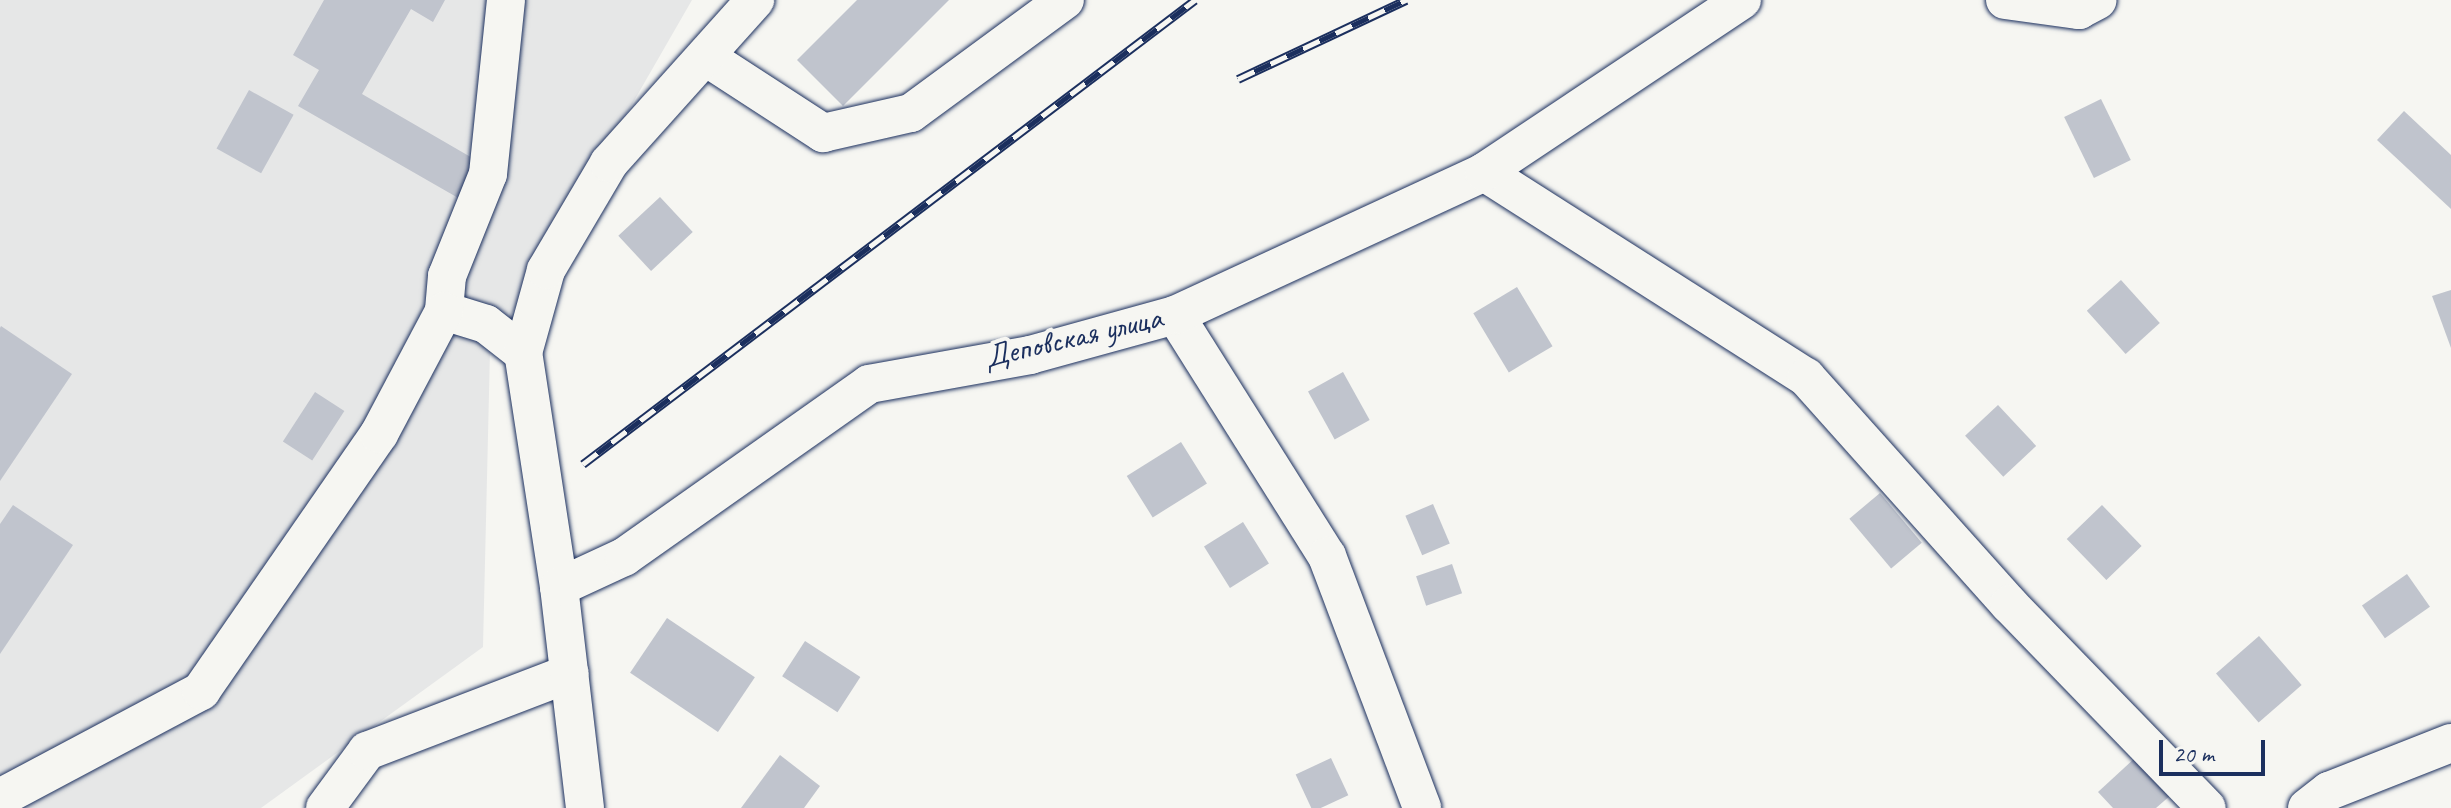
<!DOCTYPE html>
<html>
<head>
<meta charset="utf-8">
<style>
	body { margin:0 }
	#map { position:relative; width:2451px; height:808px; overflow:hidden; background:#f6f6f2; font-family:Caveat,sans-serif }
	div>[style] { position:absolute }
	[style*='--x'] { left:calc(var(--x)*1px); top:calc(var(--y)*1px); width:calc(var(--w)*1px); rotate:calc(var(--a)*1deg) }
	.built>* { inset:0; background:#e6e7e7 }
	.building>* { inset:0; background:#c0c4cd; transform-origin:0 0 }
	.roads { filter:drop-shadow(0 0 2px #1b2f5e) drop-shadow(0 0 2px #1b2f5e) }
	.minor>* { height:38px; margin:-19px; padding:0 19px; transform-origin:19px; border-radius:19px; background:#f6f6f2 }
	.rail>* { height:9px; margin-top:-4.5px; transform-origin:0; background:repeating-linear-gradient(90deg,#f6f6f2 0 18px,#1b2f5e 0 36px); box-sizing:border-box; border-block:2px solid #1b2f5e }
	span { translate:-50% -50%; white-space:nowrap; text-align:center; line-height:1.15; -webkit-text-stroke:8px #f6f6f2; paint-order:stroke }
	.street-label { font-size:32px; color:#1b2f5e }
	.scale { position:absolute; left:2159px; top:740px; width:106px; height:36px; box-sizing:border-box; border:4px solid #1b2f5e; border-top:0; padding-left:10px; font-size:24px; line-height:28px; white-space:nowrap; color:#1b2f5e; -webkit-text-stroke:6px #f6f6f2; paint-order:stroke }
</style>
</head>
<body>
<div id="map">
	<div class="built">
		<div style="clip-path:polygon(0 0,692px 0,490px 351px,483px 647px,261px 808px,0 808px)"></div>
	</div>
	<div class="building">
		<div style="clip-path:polygon(324px 0,445px 0,433px 22px,411px 9px,362px 94px,481px 163px,460px 199px,298px 106px,319px 70px,293px 55px)"></div>
		<div style="clip-path:polygon(857px 0,949px 0,843px 106px,797px 60px)"></div>
		<div style="left:249px;top:90px;width:51px;height:67px;rotate:29deg"></div>
		<div style="left:2101px;top:99px;width:68px;height:41px;rotate:64deg"></div>
		<div style="clip-path:polygon(2404px 111px,2451px 155px,2451px 209px,2377px 140px)"></div>
		<div style="left:660px;top:197px;width:48px;height:57px;rotate:47deg"></div>
		<div style="left:2121px;top:280px;width:58px;height:46px;rotate:48deg"></div>
		<div style="left:1517px;top:287px;width:69px;height:51px;rotate:59deg"></div>
		<div style="clip-path:polygon(2451px 290px,2451px 348px,2432px 296px)"></div>
		<div style="clip-path:polygon(1px 326px,72px 374px,0 481px,0 328px)"></div>
		<div style="left:1343px;top:372px;width:55px;height:40px;rotate:61deg"></div>
		<div style="left:315px;top:392px;width:35px;height:59px;rotate:33deg"></div>
		<div style="left:1998px;top:405px;width:56px;height:45px;rotate:47deg"></div>
		<div style="left:1181px;top:442px;width:49px;height:64px;rotate:58deg"></div>
		<div style="left:1880px;top:493px;width:65px;height:40px;rotate:50deg"></div>
		<div style="left:1433px;top:504px;width:43px;height:30px;rotate:67deg"></div>
		<div style="clip-path:polygon(13px 505px,73px 545px,0 654px,0 524px)"></div>
		<div style="left:2102px;top:505px;width:57px;height:49px;rotate:46deg"></div>
		<div style="left:1243px;top:522px;width:49px;height:46px;rotate:58deg"></div>
		<div style="left:1452px;top:564px;width:31px;height:38px;rotate:71deg"></div>
		<div style="left:2407px;top:574px;width:40px;height:55px;rotate:55deg"></div>
		<div style="left:667px;top:618px;width:106px;height:66px;rotate:34deg"></div>
		<div style="left:2259px;top:636px;width:65px;height:57px;rotate:49deg"></div>
		<div style="left:805px;top:641px;width:66px;height:42px;rotate:33deg"></div>
		<div style="clip-path:polygon(780px 755px,820px 786px,804px 808px,741px 808px)"></div>
		<div style="clip-path:polygon(2136px 757px,2171px 795px,2156px 808px,2113px 808px,2098px 792px)"></div>
		<div style="left:1331px;top:758px;width:41px;height:39px;rotate:65deg"></div>
	</div>
	<div class="roads">
		<div class="minor">
			<div style="--x:506;--y:0;--w:175;--a:95.9"></div>
			<div style="--x:488;--y:174;--w:110;--a:111.9"></div>
			<div style="--x:447;--y:276;--w:35;--a:95"></div>
			<div style="--x:444;--y:311;--w:44;--a:17.2"></div>
			<div style="--x:486;--y:324;--w:47;--a:38.1"></div>
			<div style="--x:2005;--y:0;--w:75;--a:7.7"></div>
			<div style="--x:2079;--y:10;--w:21;--a:-28"></div>
			<div style="--x:706;--y:57;--w:140;--a:33"></div>
			<div style="--x:823;--y:133;--w:90;--a:-12.8"></div>
			<div style="--x:911;--y:113;--w:191;--a:-36.3"></div>
			<div style="--x:1484;--y:172;--w:382;--a:32.5"></div>
			<div style="--x:1806;--y:377;--w:305;--a:48.2"></div>
			<div style="--x:2009;--y:604;--w:284;--a:45.9"></div>
			<div style="--x:1175;--y:315;--w:285;--a:57.8"></div>
			<div style="--x:1327;--y:556;--w:269;--a:69.3"></div>
			<div style="--x:559;--y:587;--w:237;--a:-98.7"></div>
			<div style="--x:523;--y:353;--w:86;--a:-74.5"></div>
			<div style="--x:546;--y:270;--w:124;--a:-59.5"></div>
			<div style="--x:609;--y:163;--w:219;--a:-48.1"></div>
			<div style="--x:0;--y:798;--w:228;--a:-28"></div>
			<div style="--x:201;--y:691;--w:313;--a:-55.3"></div>
			<div style="--x:379;--y:434;--w:139;--a:-62.1"></div>
			<div style="--x:325;--y:808;--w:71;--a:-53.6"></div>
			<div style="--x:367;--y:751;--w:217;--a:-21"></div>
			<div style="--x:585;--y:808;--w:223;--a:-96.7"></div>
			<div style="--x:559;--y:587;--w:72;--a:-24.8"></div>
			<div style="--x:624;--y:557;--w:300;--a:-35.2"></div>
			<div style="--x:869;--y:384;--w:164;--a:-10.2"></div>
			<div style="--x:1030;--y:355;--w:150;--a:-15.4"></div>
			<div style="--x:1175;--y:315;--w:340;--a:-24.8"></div>
			<div style="--x:1484;--y:172;--w:310;--a:-33.7"></div>
			<div style="--x:2307;--y:808;--w:28;--a:-38"></div>
			<div style="--x:2329;--y:791;--w:131;--a:-21.5"></div>
		</div>
	</div>
	<div class="rail">
		<div style="--x:1238;--y:79;--w:186;--a:-25.2"></div>
		<div style="--x:583;--y:464;--w:768;--a:-37.17"></div>
	</div>
	<div class="street-label">
		<span style="left:1073px;top:338px;rotate:-13deg">Деповская улица</span>
	</div>
	<div class="scale">20 m</div>
</div>
</body>
</html>
